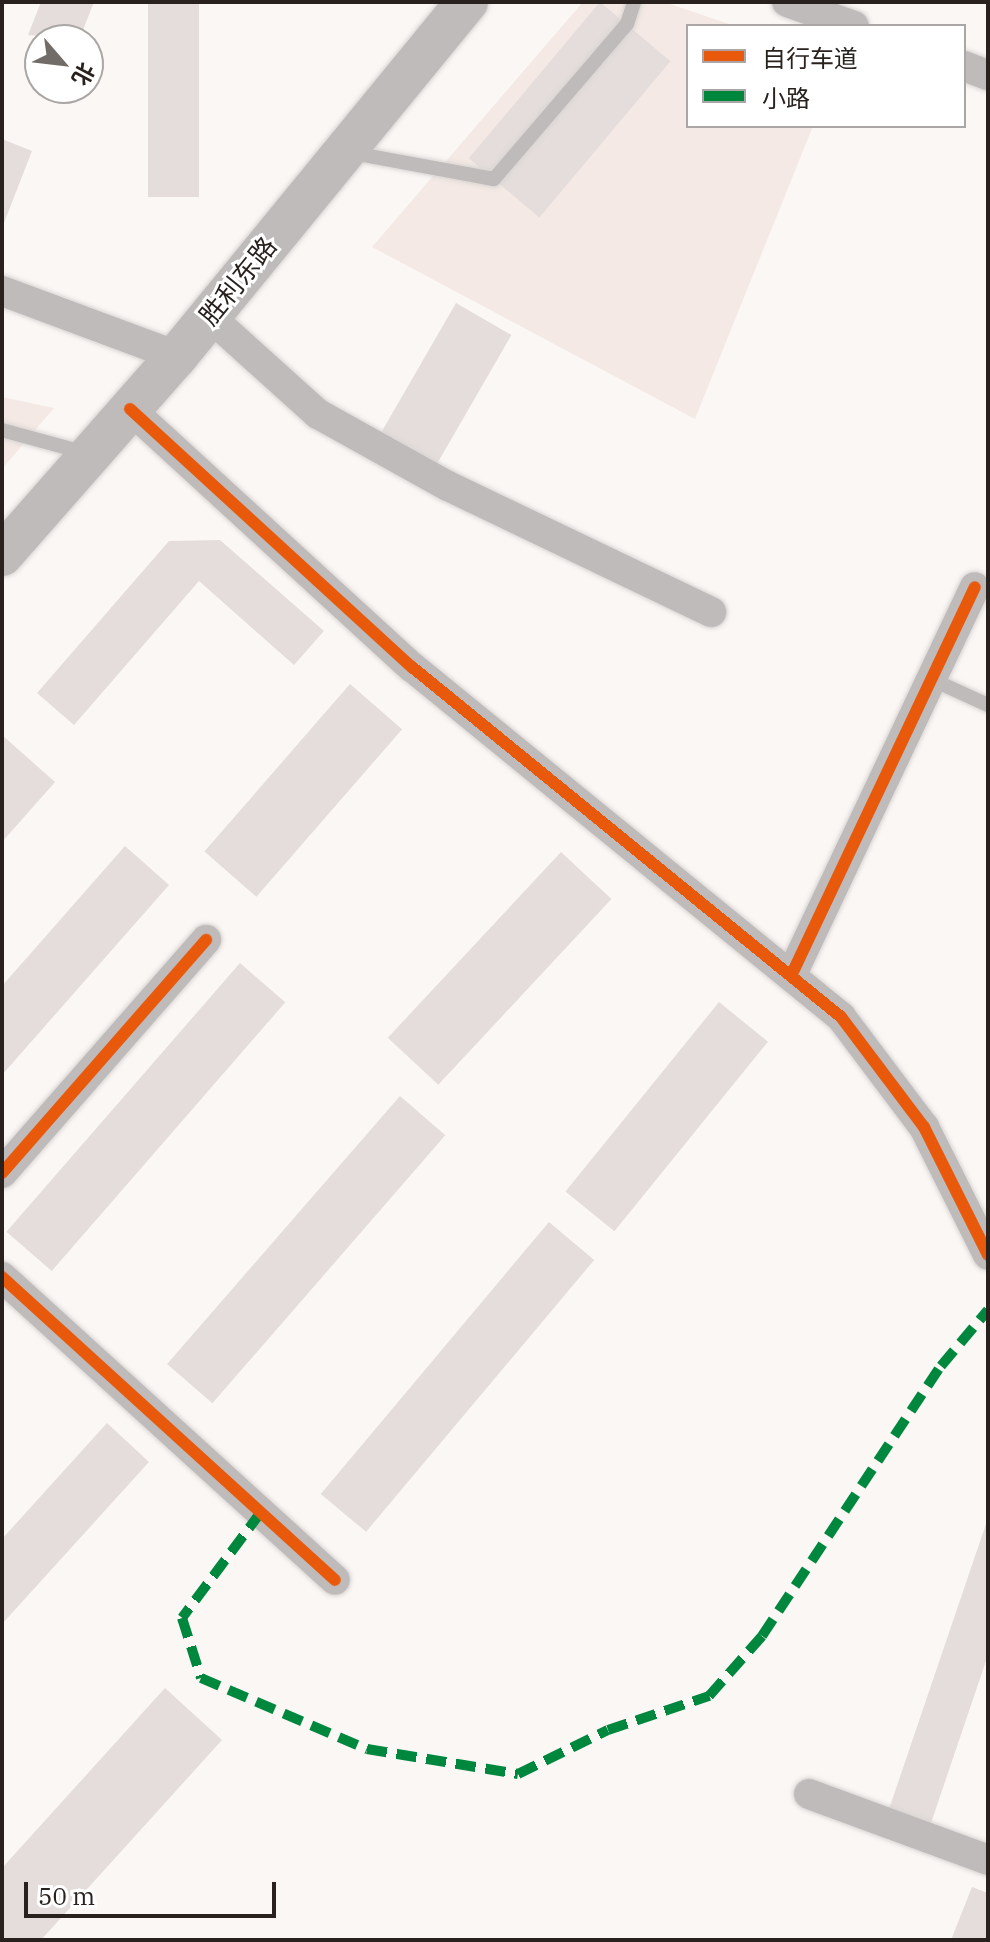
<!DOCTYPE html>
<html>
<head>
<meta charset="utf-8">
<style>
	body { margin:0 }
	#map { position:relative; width:990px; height:1942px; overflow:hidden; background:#fbf7f5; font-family:"IBM Plex Serif","Noto Sans SC",serif }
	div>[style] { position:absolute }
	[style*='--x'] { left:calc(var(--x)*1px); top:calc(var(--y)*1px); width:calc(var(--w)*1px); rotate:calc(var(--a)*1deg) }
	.built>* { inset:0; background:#f4e9e4 }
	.building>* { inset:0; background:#e4dddb; transform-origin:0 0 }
	.roads { filter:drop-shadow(0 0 2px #d8d5d3) drop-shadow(0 0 2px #d8d5d3) }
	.lane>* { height:14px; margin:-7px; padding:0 7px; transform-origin:7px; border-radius:7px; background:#bfbbba }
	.street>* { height:30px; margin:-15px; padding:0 15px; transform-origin:15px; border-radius:15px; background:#bfbbba }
	.secondary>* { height:42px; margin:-21px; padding:0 21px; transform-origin:21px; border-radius:21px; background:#bebbba }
	.quiet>* { height:10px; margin-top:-5px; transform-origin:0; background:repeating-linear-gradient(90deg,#00873e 0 20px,transparent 0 30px) }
	.cycleway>* { height:12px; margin:-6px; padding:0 6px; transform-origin:6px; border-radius:6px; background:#e8590c }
	span { translate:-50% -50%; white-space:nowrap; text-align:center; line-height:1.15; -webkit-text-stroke:6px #fff; paint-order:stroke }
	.street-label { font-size:26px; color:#28211e }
	.frame { position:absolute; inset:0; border:4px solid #28211e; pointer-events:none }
	.legend { position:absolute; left:686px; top:24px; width:280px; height:104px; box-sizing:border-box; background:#fff; border:2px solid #a9a6a5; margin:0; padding:10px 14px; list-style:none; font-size:24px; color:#28211e }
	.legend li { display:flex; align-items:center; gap:16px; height:40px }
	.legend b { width:40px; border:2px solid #a9a6a5 }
	.north { position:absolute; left:24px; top:24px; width:80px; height:80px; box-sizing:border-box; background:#fff; border:2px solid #a9a6a5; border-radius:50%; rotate:118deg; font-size:22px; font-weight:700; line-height:32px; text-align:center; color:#28211e }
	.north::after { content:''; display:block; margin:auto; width:28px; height:36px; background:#726c69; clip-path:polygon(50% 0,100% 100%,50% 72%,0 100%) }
	.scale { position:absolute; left:24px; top:1882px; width:252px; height:36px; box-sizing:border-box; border:4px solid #28211e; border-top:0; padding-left:10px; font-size:24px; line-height:28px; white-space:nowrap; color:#28211e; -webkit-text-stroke:6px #fff; paint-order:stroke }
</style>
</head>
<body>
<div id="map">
	<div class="built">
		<div style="clip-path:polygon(583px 2px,664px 2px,735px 26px,688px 26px,688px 126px,813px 126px,695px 419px,372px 247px)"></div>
		<div style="clip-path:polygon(2px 397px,54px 408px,2px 469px)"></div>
	</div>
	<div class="building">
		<div style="clip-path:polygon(41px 2px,94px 2px,79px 40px,28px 35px)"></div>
		<div style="left:148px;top:2px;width:51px;height:195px"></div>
		<div style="left:600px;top:2px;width:92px;height:204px;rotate:40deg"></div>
		<div style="clip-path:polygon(2px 139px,32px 151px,2px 228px)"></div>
		<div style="left:456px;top:303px;width:64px;height:156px;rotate:30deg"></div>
		<div style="clip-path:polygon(220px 540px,324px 631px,294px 665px,199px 581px,74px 725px,37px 693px,169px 541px)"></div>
		<div style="left:350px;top:684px;width:69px;height:222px;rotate:41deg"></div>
		<div style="clip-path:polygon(2px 735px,55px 782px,2px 842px)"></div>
		<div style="clip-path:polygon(125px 846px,169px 885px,2px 1075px,2px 986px)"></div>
		<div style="left:561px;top:852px;width:69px;height:254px;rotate:43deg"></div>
		<div style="left:240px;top:963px;width:60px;height:356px;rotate:41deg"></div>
		<div style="left:719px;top:1002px;width:63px;height:244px;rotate:39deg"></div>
		<div style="left:400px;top:1096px;width:60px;height:355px;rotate:41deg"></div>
		<div style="left:549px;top:1222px;width:59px;height:355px;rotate:40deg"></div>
		<div style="clip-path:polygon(107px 1423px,149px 1462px,2px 1624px,2px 1539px)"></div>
		<div style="clip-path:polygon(988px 1518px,988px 1655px,930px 1826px,888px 1812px)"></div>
		<div style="clip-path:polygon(165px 1688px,222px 1740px,41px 1940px,2px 1940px,2px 1868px)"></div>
		<div style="clip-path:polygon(972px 1887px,988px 1893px,988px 1940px,951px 1940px)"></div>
	</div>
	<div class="roads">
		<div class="lane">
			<div style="--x:352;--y:153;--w:144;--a:10.4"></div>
			<div style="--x:494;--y:179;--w:204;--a:-49.4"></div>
			<div style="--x:627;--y:24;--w:23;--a:-72"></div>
			<div style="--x:2;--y:430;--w:87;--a:15.3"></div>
			<div style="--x:931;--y:679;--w:63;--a:24.5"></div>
		</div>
		<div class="street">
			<div style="--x:787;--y:2;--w:71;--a:19.7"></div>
			<div style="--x:964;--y:66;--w:26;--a:21"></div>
			<div style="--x:2;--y:291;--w:187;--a:20.4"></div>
			<div style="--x:209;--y:316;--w:147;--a:42"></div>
			<div style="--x:318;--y:414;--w:149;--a:29"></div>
			<div style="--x:448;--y:486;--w:292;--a:25.6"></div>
			<div style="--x:130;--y:409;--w:382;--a:42.5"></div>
			<div style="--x:412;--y:667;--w:554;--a:39.21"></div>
			<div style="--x:841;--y:1017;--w:138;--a:53"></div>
			<div style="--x:924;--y:1127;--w:143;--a:63.4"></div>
			<div style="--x:791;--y:976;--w:430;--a:-64.7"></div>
			<div style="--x:2;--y:1173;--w:310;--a:-48.8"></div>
			<div style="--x:2;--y:1277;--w:450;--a:42.3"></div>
			<div style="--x:809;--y:1794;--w:191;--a:20.2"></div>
		</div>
		<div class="secondary">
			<div style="--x:2;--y:555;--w:265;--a:-48.7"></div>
			<div style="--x:177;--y:356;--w:458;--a:-50.7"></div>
		</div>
	</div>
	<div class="quiet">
		<div style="--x:261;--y:1512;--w:132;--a:126.7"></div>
		<div style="--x:182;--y:1618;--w:63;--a:72.4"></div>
		<div style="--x:201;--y:1678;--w:181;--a:23.2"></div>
		<div style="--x:367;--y:1749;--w:153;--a:9.4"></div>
		<div style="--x:518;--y:1774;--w:100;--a:-26.1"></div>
		<div style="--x:608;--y:1730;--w:107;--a:-18.6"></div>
		<div style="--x:709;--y:1696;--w:80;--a:-48.5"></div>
		<div style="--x:762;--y:1636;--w:324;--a:-56.5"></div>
		<div style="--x:941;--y:1366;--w:73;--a:-50"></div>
	</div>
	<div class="cycleway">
		<div style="--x:130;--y:409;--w:382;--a:42.5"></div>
		<div style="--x:412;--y:667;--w:554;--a:39.21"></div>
		<div style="--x:841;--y:1017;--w:138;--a:53"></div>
		<div style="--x:924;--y:1127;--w:143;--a:63.4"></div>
		<div style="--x:791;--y:976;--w:430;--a:-64.7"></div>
		<div style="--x:2;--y:1173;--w:310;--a:-48.8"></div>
		<div style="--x:2;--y:1277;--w:450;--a:42.3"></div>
	</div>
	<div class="street-label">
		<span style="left:238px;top:281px;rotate:-51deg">胜利东路</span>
	</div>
	<div class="frame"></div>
	<ul class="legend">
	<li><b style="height:10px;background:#e8590c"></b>自行车道</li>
	<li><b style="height:10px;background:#00873e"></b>小路</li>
	</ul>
	<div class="north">北</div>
	<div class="scale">50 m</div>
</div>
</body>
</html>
